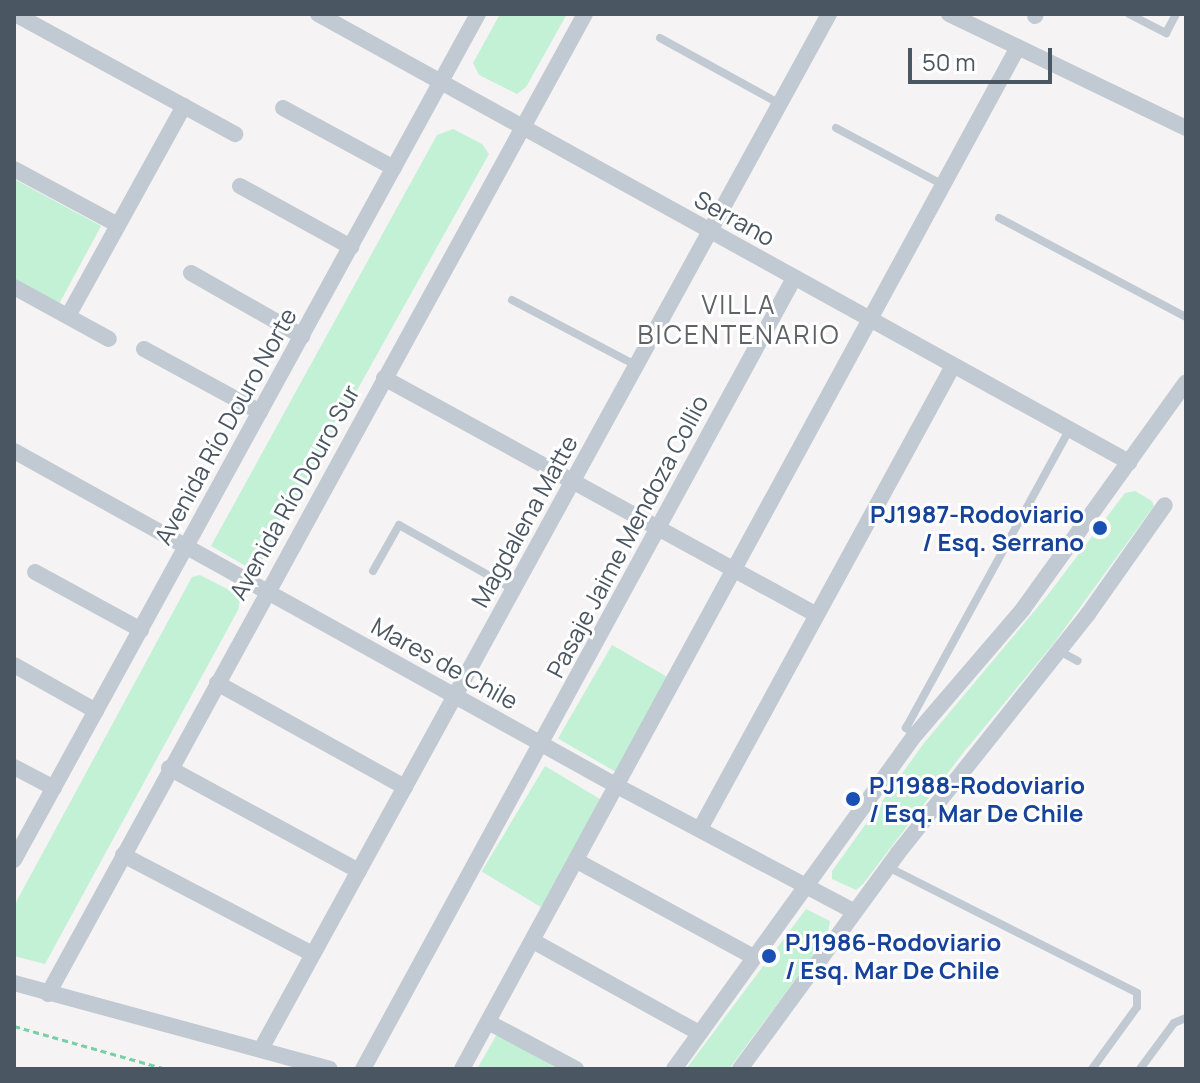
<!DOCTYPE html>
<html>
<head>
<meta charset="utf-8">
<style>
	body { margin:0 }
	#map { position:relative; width:1200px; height:1083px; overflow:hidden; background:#f5f3f3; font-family:Manrope,sans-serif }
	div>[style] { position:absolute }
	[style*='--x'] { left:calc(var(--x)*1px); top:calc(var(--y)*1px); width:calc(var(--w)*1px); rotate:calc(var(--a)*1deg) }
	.green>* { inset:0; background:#c3f1d5; transform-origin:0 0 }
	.path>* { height:3px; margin-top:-1.5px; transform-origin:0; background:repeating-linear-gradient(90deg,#7ad0a6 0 6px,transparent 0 10px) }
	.lane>* { height:8px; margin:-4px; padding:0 4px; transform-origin:4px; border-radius:4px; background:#c1cad2 }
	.street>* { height:16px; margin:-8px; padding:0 8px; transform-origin:8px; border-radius:8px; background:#c1cad2 }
	.dots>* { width:22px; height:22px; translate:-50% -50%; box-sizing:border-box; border:4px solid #fff; border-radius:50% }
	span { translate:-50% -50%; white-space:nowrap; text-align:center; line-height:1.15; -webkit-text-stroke:6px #fff; paint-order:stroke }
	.street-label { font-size:24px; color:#4a5661 }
	.transit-label { font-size:24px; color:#164399; font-weight:700 }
	.right { translate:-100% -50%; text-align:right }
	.left { translate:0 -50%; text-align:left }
	.neighbourhood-label { font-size:26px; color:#5f6368; letter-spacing:2px }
	.frame { position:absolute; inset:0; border:16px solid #4a5661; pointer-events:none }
	.scale { position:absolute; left:908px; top:48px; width:144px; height:36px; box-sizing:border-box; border:4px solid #4a5661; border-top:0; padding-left:10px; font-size:24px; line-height:28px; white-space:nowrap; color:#4a5661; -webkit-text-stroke:6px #fff; paint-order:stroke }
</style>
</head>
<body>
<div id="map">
	<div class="green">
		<div style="clip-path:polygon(500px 14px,567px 14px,526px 87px,517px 94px,479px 75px,473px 63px)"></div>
		<div style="clip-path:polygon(453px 129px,482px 144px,489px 154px,260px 564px,251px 569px,211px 546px,437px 135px)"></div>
		<div style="clip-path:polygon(14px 179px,101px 226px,59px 304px,14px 280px)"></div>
		<div style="clip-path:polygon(1135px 491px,1152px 501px,1154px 506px,1054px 643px,963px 753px,863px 884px,856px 890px,832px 879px,832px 871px,924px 743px,1047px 596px,1125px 493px)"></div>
		<div style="clip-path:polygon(200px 575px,241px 596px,238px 610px,45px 964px,14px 956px,14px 906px,192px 577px)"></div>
		<div style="left:612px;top:645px;width:68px;height:108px;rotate:30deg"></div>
		<div style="left:545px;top:766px;width:69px;height:123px;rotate:31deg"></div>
		<div style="clip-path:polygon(806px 909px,830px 921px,827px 937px,729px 1069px,686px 1069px)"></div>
		<div style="clip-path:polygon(497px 1034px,558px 1069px,477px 1069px)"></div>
	</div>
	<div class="path">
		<div style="--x:14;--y:1026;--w:158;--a:15.8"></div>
	</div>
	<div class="lane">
		<div style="--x:1129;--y:14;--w:42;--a:27.2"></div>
		<div style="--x:1166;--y:33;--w:21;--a:-62"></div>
		<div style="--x:660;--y:38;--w:137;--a:28.8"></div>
		<div style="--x:836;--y:128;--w:121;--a:28"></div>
		<div style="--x:999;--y:218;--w:212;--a:27.9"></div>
		<div style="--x:512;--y:300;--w:141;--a:27.8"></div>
		<div style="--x:373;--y:571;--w:53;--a:-60.5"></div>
		<div style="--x:399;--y:525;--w:131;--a:29.3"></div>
		<div style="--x:1059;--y:651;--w:21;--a:28"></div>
		<div style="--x:916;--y:734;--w:12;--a:-149"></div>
		<div style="--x:906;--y:728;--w:340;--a:-61.3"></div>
		<div style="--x:888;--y:867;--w:279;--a:26.8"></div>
		<div style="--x:1137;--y:993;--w:14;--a:90"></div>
		<div style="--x:1137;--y:1007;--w:77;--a:126"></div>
		<div style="--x:1140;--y:1069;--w:57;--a:-53.5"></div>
		<div style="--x:1174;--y:1023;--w:13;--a:-23"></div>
	</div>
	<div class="street">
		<div style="--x:15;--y:14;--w:251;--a:28.6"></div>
		<div style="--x:318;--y:14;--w:927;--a:28.92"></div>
		<div style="--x:949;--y:14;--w:263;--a:25.7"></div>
		<div style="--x:1035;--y:16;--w:2;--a:-63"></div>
		<div style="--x:283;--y:108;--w:126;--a:28.4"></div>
		<div style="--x:14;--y:169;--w:118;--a:28.3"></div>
		<div style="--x:240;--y:186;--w:127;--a:28.8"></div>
		<div style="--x:191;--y:273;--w:128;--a:29.6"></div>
		<div style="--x:14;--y:287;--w:108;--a:28.7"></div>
		<div style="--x:68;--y:316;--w:240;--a:-61.1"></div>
		<div style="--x:144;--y:349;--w:132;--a:28.5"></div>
		<div style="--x:384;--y:378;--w:493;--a:28.7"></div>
		<div style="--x:14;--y:451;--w:690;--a:29.05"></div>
		<div style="--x:617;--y:786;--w:269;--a:27.9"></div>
		<div style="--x:35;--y:572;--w:121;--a:28.7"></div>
		<div style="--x:14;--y:665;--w:94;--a:29.3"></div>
		<div style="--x:217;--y:683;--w:215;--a:29"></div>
		<div style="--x:14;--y:767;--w:45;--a:27.7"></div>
		<div style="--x:169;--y:768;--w:216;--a:28.5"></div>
		<div style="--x:700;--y:829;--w:528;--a:-61.35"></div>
		<div style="--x:123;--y:855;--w:213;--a:27.6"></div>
		<div style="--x:14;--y:860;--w:965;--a:-61.26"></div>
		<div style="--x:577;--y:861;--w:201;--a:28.5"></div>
		<div style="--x:533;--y:941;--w:190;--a:29"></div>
		<div style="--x:14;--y:983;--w:327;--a:15.2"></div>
		<div style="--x:48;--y:994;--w:1117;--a:-61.28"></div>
		<div style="--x:488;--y:1022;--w:100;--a:28.1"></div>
		<div style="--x:261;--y:1049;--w:1181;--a:-61.24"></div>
		<div style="--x:363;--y:1069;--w:901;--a:-61.41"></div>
		<div style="--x:462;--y:1069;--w:1163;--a:-61.45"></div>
		<div style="--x:674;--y:1069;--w:413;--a:-54.2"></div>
		<div style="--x:916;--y:734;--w:165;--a:-49.4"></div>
		<div style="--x:1023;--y:609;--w:279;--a:-54.3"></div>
		<div style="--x:740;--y:1069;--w:268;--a:-53.8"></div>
		<div style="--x:898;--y:853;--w:305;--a:-51.5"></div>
		<div style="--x:1088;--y:614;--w:133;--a:-54.8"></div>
	</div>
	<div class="dots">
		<div style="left:1100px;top:528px;background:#1a4fb4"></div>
		<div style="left:853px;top:799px;background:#1a4fb4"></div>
		<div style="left:769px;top:956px;background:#1a4fb4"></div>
	</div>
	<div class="street-label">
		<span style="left:735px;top:218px;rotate:29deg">Serrano</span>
		<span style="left:225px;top:426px;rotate:-61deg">Avenida Río Douro Norte</span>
		<span style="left:294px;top:492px;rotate:-61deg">Avenida Río Douro Sur</span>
		<span style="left:524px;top:521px;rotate:-61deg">Magdalena Matte</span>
		<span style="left:627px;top:536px;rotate:-62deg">Pasaje Jaime Mendoza Collio</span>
		<span style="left:445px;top:663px;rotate:29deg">Mares de Chile</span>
	</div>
	<div class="transit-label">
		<span class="right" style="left:1084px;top:528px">PJ1987-Rodoviario<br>/ Esq. Serrano</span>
		<span class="left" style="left:869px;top:799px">PJ1988-Rodoviario<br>/ Esq. Mar De Chile</span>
		<span class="left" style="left:785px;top:956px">PJ1986-Rodoviario<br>/ Esq. Mar De Chile</span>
	</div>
	<div class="neighbourhood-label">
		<span style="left:739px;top:320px">VILLA<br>BICENTENARIO</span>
	</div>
	<div class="frame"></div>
	<div class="scale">50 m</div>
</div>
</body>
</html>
